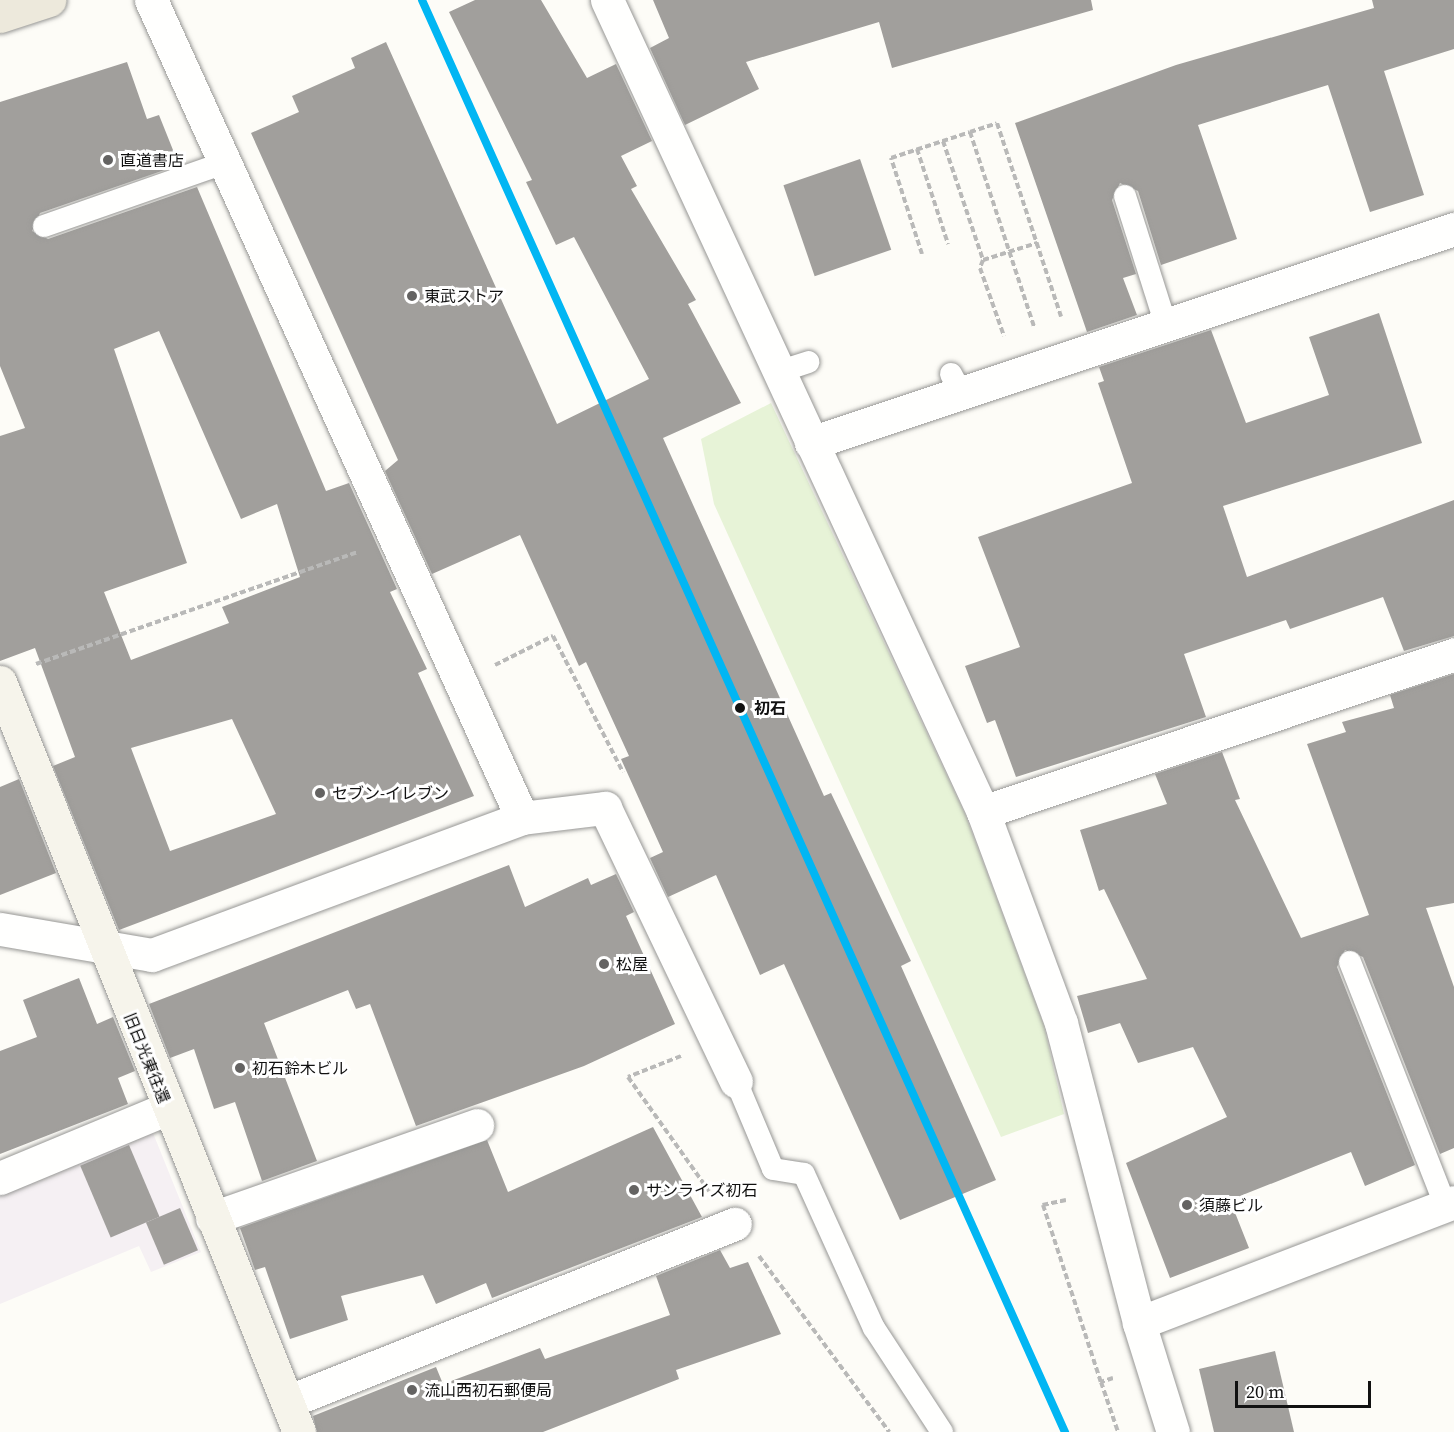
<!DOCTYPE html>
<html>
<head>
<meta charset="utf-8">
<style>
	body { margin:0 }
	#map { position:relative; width:1454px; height:1432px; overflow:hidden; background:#fdfcf7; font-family:"Source Serif 4","Noto Sans JP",serif }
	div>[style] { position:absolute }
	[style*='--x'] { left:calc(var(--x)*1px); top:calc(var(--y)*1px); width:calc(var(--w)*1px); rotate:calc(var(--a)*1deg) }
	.industrial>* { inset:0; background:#f5f0f3 }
	.green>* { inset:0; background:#e7f3d7 }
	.building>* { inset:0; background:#a19f9c; transform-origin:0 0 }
	.path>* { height:4px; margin-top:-2px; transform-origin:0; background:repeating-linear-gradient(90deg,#b9b9b8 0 6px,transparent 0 9px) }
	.roads { filter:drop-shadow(0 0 2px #979795) drop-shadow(0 0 2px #979795) }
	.lane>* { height:22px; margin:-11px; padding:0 11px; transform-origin:11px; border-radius:11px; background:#fffffe }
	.street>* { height:33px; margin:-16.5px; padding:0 16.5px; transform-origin:16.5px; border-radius:16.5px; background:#fffffe }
	.secondary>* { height:33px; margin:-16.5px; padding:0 16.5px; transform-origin:16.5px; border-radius:16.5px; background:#f6f4eb }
	.primary>* { height:33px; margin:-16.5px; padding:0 16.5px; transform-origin:16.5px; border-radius:16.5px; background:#ede9dc }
	.rail-1>* { height:8px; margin:-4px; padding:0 4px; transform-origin:4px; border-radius:4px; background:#01b6f3 }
	.dots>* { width:16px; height:16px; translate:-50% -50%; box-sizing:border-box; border:3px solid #fff; border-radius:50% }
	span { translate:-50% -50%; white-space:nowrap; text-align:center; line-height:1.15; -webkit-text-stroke:6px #fff; paint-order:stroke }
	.poi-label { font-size:16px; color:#111 }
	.left { translate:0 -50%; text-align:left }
	.stop-label { font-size:16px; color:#111; font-weight:700 }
	.street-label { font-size:16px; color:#111 }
	.scale { position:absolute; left:1235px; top:1381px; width:136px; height:27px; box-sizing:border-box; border:3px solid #111; border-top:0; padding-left:8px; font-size:18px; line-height:21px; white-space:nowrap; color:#111; -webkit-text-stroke:4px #fff; paint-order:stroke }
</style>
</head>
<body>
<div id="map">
	<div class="industrial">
		<div style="clip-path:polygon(153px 1133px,201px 1252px,151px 1272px,139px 1246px,0 1304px,0 1195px)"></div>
	</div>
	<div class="green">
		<div style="clip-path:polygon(771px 403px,965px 814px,1044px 1026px,1064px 1114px,1001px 1137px,714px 504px,701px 439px)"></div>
	</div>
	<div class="building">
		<div style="clip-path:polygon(475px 0,541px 0,587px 78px,616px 64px,652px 141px,621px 156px,637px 186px,631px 189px,696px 300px,688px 304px,741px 403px,663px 438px,824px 796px,831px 793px,911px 961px,901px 966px,996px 1180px,900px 1220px,784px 964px,760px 975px,716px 875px,668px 897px,650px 858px,663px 852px,621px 759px,629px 756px,586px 662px,579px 666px,520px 535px,432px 574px,385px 471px,398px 460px,251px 133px,299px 112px,292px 96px,355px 68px,351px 58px,386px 42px,557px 424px,649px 379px,574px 237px,556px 245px,526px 182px,532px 180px,449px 12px)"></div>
		<div style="clip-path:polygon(653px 0,1091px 0,1093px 10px,892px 68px,879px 22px,746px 62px,759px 89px,685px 125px,650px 48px,669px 38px)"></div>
		<div style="clip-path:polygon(1372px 0,1454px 0,1454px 49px,1384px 71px,1424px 195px,1370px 212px,1328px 85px,1198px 125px,1237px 239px,1161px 265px,1138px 191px,1120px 183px,1112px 200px,1136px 274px,1123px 278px,1137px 315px,1087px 332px,1015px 123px,1176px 65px,1374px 8px)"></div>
		<div style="clip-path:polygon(evenodd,127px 62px,147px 119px,159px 115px,179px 165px,40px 213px,32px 231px,48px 239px,197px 187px,326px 491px,349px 483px,397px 589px,390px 592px,427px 669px,418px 673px,474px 796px,119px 930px,53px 766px,75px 757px,35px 648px,0 661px,0 436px,25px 428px,0 366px,0 102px,127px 62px,159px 331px,241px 519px,277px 504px,300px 577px,222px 607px,229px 623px,131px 660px,104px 592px,187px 563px,114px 349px,159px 331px,127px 62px,232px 719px,276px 814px,170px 851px,131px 748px,232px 719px)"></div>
		<div style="left:860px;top:159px;width:96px;height:81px;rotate:71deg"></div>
		<div style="clip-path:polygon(1379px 313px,1422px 443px,1223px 506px,1247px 577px,1454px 500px,1454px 636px,1404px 651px,1383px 597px,1290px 629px,1286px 620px,1184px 654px,1206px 717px,1016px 777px,995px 720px,987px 723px,965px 666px,1020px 647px,978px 537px,1132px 483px,1098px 383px,1104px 381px,1099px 367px,1211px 330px,1246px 423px,1329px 395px,1309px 337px)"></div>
		<div style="clip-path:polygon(1454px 674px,1454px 903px,1426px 908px,1454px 987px,1454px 1148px,1440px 1154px,1363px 957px,1345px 950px,1337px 967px,1415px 1165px,1365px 1186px,1351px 1152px,1230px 1200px,1249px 1248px,1170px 1278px,1126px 1163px,1227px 1117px,1193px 1047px,1138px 1063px,1120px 1023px,1088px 1033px,1077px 996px,1147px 979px,1104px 889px,1099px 891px,1080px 830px,1167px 804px,1155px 774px,1222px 752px,1240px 799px,1235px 800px,1301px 938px,1369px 915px,1307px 744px,1346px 732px,1342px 722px,1394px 708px,1390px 695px)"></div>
		<div style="clip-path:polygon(19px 779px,56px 873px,0 895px,0 787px)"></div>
		<div style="clip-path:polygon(509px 865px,525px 907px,588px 878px,591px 885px,616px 874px,634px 912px,626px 916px,675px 1024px,584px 1066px,416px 1126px,370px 1004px,356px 1009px,348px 990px,264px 1023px,317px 1161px,262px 1181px,235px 1102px,214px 1109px,194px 1049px,170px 1058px,149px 1004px)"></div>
		<div style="clip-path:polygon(79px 978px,97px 1024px,113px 1017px,135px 1071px,118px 1078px,128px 1104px,0 1154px,0 1051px,37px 1037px,23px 1000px)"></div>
		<div style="clip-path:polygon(653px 1127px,702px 1217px,492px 1298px,486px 1283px,436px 1304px,423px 1275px,341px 1296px,348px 1320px,290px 1339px,265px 1267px,255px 1270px,240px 1228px,487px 1140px,508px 1192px)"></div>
		<div style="left:129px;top:1145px;width:78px;height:53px;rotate:67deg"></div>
		<div style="left:180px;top:1208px;width:46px;height:37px;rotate:67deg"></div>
		<div style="clip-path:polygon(720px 1250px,730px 1268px,748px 1262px,781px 1334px,676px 1370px,679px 1379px,543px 1432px,317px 1432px,313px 1416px,436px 1367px,443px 1384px,540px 1348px,545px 1359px,670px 1315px,656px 1276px)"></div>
		<div style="clip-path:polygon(1275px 1351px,1294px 1432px,1214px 1432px,1199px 1369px)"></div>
	</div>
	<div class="path">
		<div style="--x:970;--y:132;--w:28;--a:-18"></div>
		<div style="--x:997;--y:123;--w:204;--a:71.7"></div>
		<div style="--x:943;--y:141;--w:126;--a:71.4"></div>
		<div style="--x:983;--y:260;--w:57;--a:-17.5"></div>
		<div style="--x:917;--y:149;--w:100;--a:71.9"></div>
		<div style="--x:922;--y:254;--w:101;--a:-107.9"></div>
		<div style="--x:891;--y:158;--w:83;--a:-18.2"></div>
		<div style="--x:970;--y:132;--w:205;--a:71.8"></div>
		<div style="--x:983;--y:260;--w:9;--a:111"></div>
		<div style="--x:980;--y:268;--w:72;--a:70.6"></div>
		<div style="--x:36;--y:664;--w:341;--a:-19.2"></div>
		<div style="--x:495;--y:665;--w:65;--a:-26.6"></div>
		<div style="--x:553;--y:636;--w:153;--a:62.8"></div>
		<div style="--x:681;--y:1056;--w:57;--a:158.4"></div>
		<div style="--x:628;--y:1077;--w:140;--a:54.6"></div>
		<div style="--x:1066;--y:1200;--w:24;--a:168"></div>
		<div style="--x:1043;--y:1205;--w:186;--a:71.9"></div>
		<div style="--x:759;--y:1256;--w:219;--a:53.5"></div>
		<div style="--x:1113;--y:1378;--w:13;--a:162"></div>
		<div style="--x:1101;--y:1382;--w:53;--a:71.2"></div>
	</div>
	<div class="roads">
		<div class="lane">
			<div style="--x:1125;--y:196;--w:132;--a:72.4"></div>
			<div style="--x:44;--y:226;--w:194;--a:-19.3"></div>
			<div style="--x:778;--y:372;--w:32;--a:-18"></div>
			<div style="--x:951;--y:374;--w:19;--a:62"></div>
			<div style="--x:1350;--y:962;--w:261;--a:68.6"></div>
			<div style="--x:736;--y:1081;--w:95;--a:67.2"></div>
			<div style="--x:773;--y:1169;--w:31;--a:9"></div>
			<div style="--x:804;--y:1174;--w:169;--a:65.6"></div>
			<div style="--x:874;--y:1328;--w:124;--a:56.8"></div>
		</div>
		<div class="street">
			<div style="--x:151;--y:0;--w:898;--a:65.6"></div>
			<div style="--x:607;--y:0;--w:895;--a:65.15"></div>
			<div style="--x:983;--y:812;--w:225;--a:69.7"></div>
			<div style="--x:1061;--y:1023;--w:310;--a:75.4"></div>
			<div style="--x:1139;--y:1323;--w:114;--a:72.7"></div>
			<div style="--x:811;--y:443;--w:678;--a:-18.41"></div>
			<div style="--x:983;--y:812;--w:497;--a:-18.5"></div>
			<div style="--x:0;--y:929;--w:154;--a:9.7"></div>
			<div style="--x:152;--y:955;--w:395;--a:-20.3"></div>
			<div style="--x:522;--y:818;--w:84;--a:-6.9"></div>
			<div style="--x:605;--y:808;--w:303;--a:64.4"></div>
			<div style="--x:0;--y:1178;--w:182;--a:-22.6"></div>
			<div style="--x:212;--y:1218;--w:281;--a:-19.3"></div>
			<div style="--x:1139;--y:1323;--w:337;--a:-21"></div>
			<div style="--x:287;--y:1402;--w:482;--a:-21.7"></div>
		</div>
		<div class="secondary">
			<div style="--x:0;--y:682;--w:807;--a:68.26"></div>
		</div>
		<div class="primary">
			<div style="--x:0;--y:16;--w:52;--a:-18.1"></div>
		</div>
	</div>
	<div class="rail-1">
		<div style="--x:422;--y:0;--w:1570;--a:65.82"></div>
	</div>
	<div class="dots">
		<div style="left:108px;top:160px;background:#646362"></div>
		<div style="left:412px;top:296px;background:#646362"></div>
		<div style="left:740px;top:708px;background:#111"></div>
		<div style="left:320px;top:793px;background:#646362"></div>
		<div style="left:604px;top:964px;background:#646362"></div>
		<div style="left:240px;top:1068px;background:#646362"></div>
		<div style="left:634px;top:1190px;background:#646362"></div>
		<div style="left:1187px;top:1205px;background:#646362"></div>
		<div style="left:412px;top:1390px;background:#646362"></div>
	</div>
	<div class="poi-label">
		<span class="left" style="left:120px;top:160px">直道書店</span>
		<span class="left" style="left:424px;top:296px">東武ストア</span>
		<span class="left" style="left:332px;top:793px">セブン-イレブン</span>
		<span class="left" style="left:616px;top:964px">松屋</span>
		<span class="left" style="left:252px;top:1068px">初石鈴木ビル</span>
		<span class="left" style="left:646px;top:1190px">サンライズ初石</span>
		<span class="left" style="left:1199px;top:1205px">須藤ビル</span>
		<span class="left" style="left:424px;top:1390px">流山西初石郵便局</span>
	</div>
	<div class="stop-label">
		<span class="left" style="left:754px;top:708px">初石</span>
	</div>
	<div class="street-label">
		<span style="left:147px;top:1058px;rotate:68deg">旧日光東往還</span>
	</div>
	<div class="scale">20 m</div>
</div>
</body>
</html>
